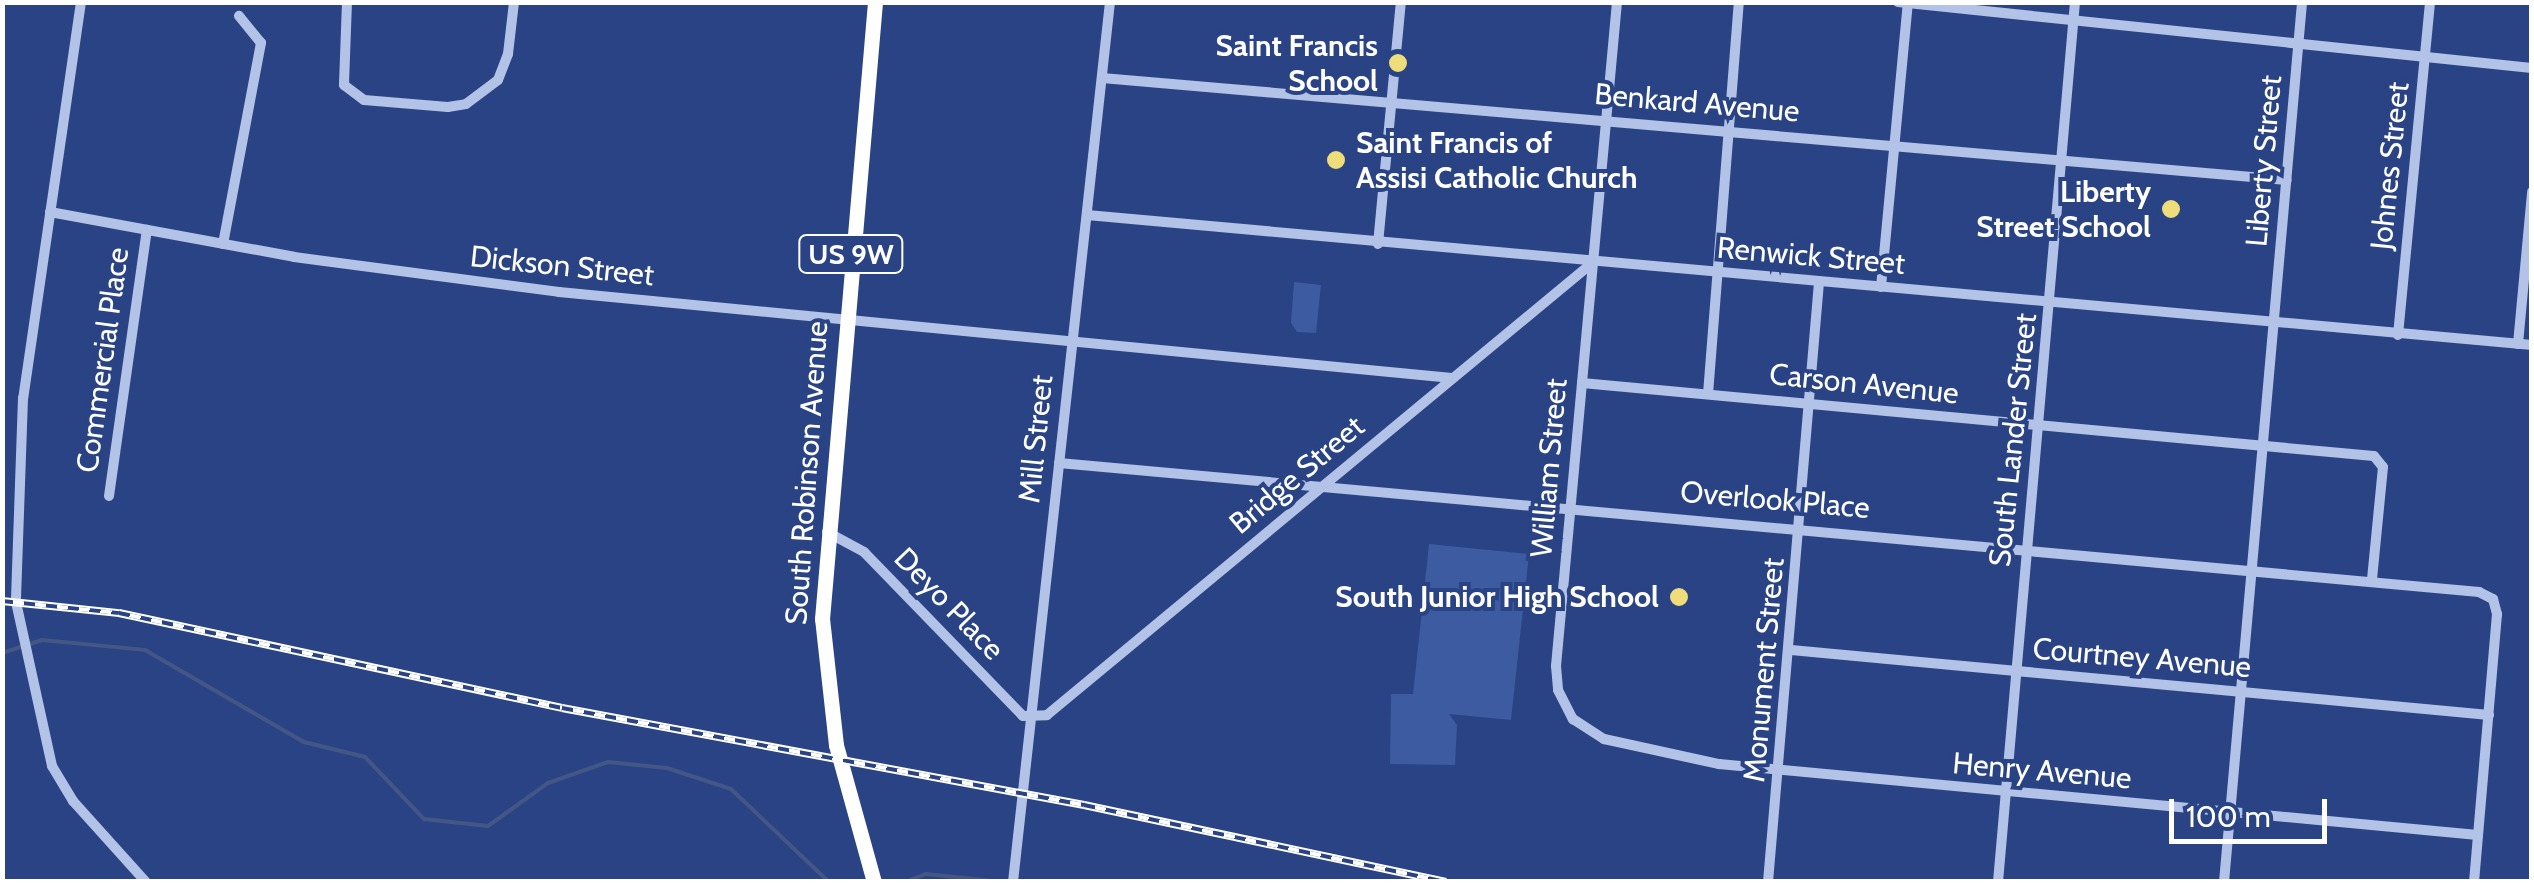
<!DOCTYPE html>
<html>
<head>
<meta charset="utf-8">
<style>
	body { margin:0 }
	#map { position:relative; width:2534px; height:884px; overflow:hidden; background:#294384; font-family:Cabin,sans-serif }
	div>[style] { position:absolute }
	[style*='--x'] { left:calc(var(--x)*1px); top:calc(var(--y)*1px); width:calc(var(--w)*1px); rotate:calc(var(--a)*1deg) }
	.green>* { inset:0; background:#3d5ba0 }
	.stream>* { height:4px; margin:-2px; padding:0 2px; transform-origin:2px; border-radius:2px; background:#445686 }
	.minor>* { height:10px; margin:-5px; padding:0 5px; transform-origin:5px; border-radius:5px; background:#b2c3e7 }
	.highway>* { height:15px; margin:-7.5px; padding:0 7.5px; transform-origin:7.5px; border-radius:7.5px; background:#fff }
	.rail>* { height:8px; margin-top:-4px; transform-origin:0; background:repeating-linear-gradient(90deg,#294384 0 11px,#fff 0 22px); box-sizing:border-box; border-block:2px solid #fff }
	.dots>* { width:28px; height:28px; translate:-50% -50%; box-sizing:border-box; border:5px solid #294384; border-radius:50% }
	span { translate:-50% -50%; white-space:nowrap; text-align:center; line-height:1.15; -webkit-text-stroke:8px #294384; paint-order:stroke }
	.shield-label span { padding:2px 8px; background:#294384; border:2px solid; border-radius:8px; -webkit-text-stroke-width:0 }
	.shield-label { font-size:28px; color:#fff; font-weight:700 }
	.poi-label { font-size:30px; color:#fff; font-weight:700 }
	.right { translate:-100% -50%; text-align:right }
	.left { translate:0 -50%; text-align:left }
	.street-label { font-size:30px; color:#fff }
	.frame { position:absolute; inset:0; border:5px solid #fff; pointer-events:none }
	.scale { position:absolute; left:2169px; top:799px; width:158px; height:45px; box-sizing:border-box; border:5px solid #fff; border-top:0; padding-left:12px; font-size:30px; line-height:35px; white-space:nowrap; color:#fff; -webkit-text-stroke:8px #294384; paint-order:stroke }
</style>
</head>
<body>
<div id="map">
	<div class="green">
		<div style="clip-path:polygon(1294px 282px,1321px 285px,1316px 333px,1297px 332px,1291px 323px)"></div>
		<div style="clip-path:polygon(1429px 544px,1529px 554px,1511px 720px,1449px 714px,1457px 725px,1455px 765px,1390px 764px,1391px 694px,1413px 694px)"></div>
	</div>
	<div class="stream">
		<div style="--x:2;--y:653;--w:42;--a:-18"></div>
		<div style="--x:42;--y:640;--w:103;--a:5.5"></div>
		<div style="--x:145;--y:650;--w:184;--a:30.1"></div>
		<div style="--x:304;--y:742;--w:63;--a:13.8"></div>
		<div style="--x:365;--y:757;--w:86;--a:46.4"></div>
		<div style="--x:424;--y:819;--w:64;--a:6.2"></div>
		<div style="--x:488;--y:826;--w:74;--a:-35.6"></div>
		<div style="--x:548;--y:783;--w:64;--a:-19.3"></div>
		<div style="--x:608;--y:762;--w:59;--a:5.8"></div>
		<div style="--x:667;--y:768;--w:67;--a:18.2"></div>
		<div style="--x:731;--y:789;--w:135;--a:43.5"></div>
		<div style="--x:905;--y:882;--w:22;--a:-21"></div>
		<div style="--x:926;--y:874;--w:77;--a:5.9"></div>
	</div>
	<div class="minor">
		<div style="--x:81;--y:2;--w:400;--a:98.3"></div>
		<div style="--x:23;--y:398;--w:204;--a:92"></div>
		<div style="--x:16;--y:602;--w:168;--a:77.6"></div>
		<div style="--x:52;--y:766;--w:41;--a:59"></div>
		<div style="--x:73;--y:801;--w:109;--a:48"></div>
		<div style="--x:347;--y:2;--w:83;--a:92.1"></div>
		<div style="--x:344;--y:85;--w:25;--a:37"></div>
		<div style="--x:364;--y:100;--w:84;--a:4.8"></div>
		<div style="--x:448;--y:107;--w:18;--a:-9"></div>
		<div style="--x:466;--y:104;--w:40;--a:-37"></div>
		<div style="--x:498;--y:80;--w:28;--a:-69"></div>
		<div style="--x:508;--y:54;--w:52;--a:-83.4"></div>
		<div style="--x:1617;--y:2;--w:667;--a:95.25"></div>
		<div style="--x:1556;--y:666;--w:24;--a:85"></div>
		<div style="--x:1558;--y:690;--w:33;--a:63"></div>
		<div style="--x:1573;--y:719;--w:37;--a:33"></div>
		<div style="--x:1604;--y:739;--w:118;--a:12.3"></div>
		<div style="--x:1719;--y:764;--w:762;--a:5.34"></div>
		<div style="--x:1898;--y:2;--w:637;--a:5.94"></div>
		<div style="--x:1102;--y:78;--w:1189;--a:4.92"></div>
		<div style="--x:50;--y:212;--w:248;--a:10.4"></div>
		<div style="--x:294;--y:257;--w:267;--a:7.5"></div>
		<div style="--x:559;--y:292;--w:897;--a:5.5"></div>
		<div style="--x:1087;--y:215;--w:1451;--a:5.14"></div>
		<div style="--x:223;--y:244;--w:205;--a:-79.3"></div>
		<div style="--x:261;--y:43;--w:35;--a:-129"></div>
		<div style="--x:1378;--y:244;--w:243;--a:-84.6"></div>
		<div style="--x:1881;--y:287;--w:284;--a:-84.6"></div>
		<div style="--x:2398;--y:335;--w:335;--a:-84.5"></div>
		<div style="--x:2518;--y:344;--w:153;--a:-84.7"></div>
		<div style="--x:1582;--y:383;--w:795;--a:5.27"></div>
		<div style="--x:2374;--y:456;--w:14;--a:51"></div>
		<div style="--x:2383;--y:467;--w:114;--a:95.6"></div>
		<div style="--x:1708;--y:394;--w:393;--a:-85.5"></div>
		<div style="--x:1059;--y:463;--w:1426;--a:5.19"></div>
		<div style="--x:2479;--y:592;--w:16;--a:27"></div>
		<div style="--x:2493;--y:599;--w:16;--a:75"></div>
		<div style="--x:2497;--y:614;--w:269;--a:94.9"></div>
		<div style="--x:109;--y:496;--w:269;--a:-81.9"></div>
		<div style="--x:827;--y:532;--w:42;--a:28.4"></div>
		<div style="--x:864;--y:552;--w:228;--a:45.9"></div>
		<div style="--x:1023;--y:716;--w:24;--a:-2"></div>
		<div style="--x:1047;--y:715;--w:708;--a:-39.67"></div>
		<div style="--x:1791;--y:650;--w:701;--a:5.32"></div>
		<div style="--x:1013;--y:882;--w:885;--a:-83.71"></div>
		<div style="--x:1768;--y:882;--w:602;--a:-85.14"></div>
		<div style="--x:1998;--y:882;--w:883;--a:-85"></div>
		<div style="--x:2224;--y:882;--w:883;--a:-84.93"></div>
	</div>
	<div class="highway">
		<div style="--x:874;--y:882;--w:142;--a:-105.5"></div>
		<div style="--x:836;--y:745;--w:127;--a:-96.3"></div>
		<div style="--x:822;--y:619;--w:619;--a:-85.09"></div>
	</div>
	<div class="rail">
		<div style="--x:2;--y:601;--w:118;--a:5.9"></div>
		<div style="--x:119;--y:613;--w:453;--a:12.1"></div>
		<div style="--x:562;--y:708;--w:531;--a:10.53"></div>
		<div style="--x:1084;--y:805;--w:370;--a:12"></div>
	</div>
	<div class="dots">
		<div style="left:1398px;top:63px;background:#eedd79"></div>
		<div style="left:1336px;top:160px;background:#eedd79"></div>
		<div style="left:2171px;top:209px;background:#eedd79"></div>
		<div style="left:1679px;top:597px;background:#eedd79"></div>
	</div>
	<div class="shield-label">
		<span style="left:851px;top:254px">US 9W</span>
	</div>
	<div class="poi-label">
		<span class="right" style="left:1378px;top:63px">Saint Francis<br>School</span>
		<span class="left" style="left:1356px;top:160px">Saint Francis of<br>Assisi Catholic Church</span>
		<span class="right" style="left:2151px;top:209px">Liberty<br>Street School</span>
		<span class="right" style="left:1659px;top:597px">South Junior High School</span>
	</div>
	<div class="street-label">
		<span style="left:1697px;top:103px;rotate:5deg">Benkard Avenue</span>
		<span style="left:2264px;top:161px;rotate:-85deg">Liberty Street</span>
		<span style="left:2390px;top:166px;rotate:-84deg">Johnes Street</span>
		<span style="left:1811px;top:256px;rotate:5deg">Renwick Street</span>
		<span style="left:562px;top:266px;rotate:6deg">Dickson Street</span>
		<span style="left:103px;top:360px;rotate:-82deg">Commercial Place</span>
		<span style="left:1864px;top:384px;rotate:6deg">Carson Avenue</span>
		<span style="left:1036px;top:439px;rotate:-84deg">Mill Street</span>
		<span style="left:2013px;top:440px;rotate:-84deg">South Lander Street</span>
		<span style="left:1549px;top:468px;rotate:-85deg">William Street</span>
		<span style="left:807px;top:473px;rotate:-86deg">South Robinson Avenue</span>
		<span style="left:1297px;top:475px;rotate:-40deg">Bridge Street</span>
		<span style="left:1775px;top:500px;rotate:5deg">Overlook Place</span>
		<span style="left:949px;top:604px;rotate:46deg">Deyo Place</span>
		<span style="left:2142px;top:658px;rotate:5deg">Courtney Avenue</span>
		<span style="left:1764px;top:670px;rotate:-85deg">Monument Street</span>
		<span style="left:2042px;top:771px;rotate:5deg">Henry Avenue</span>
	</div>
	<div class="frame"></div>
	<div class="scale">100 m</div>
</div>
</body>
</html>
